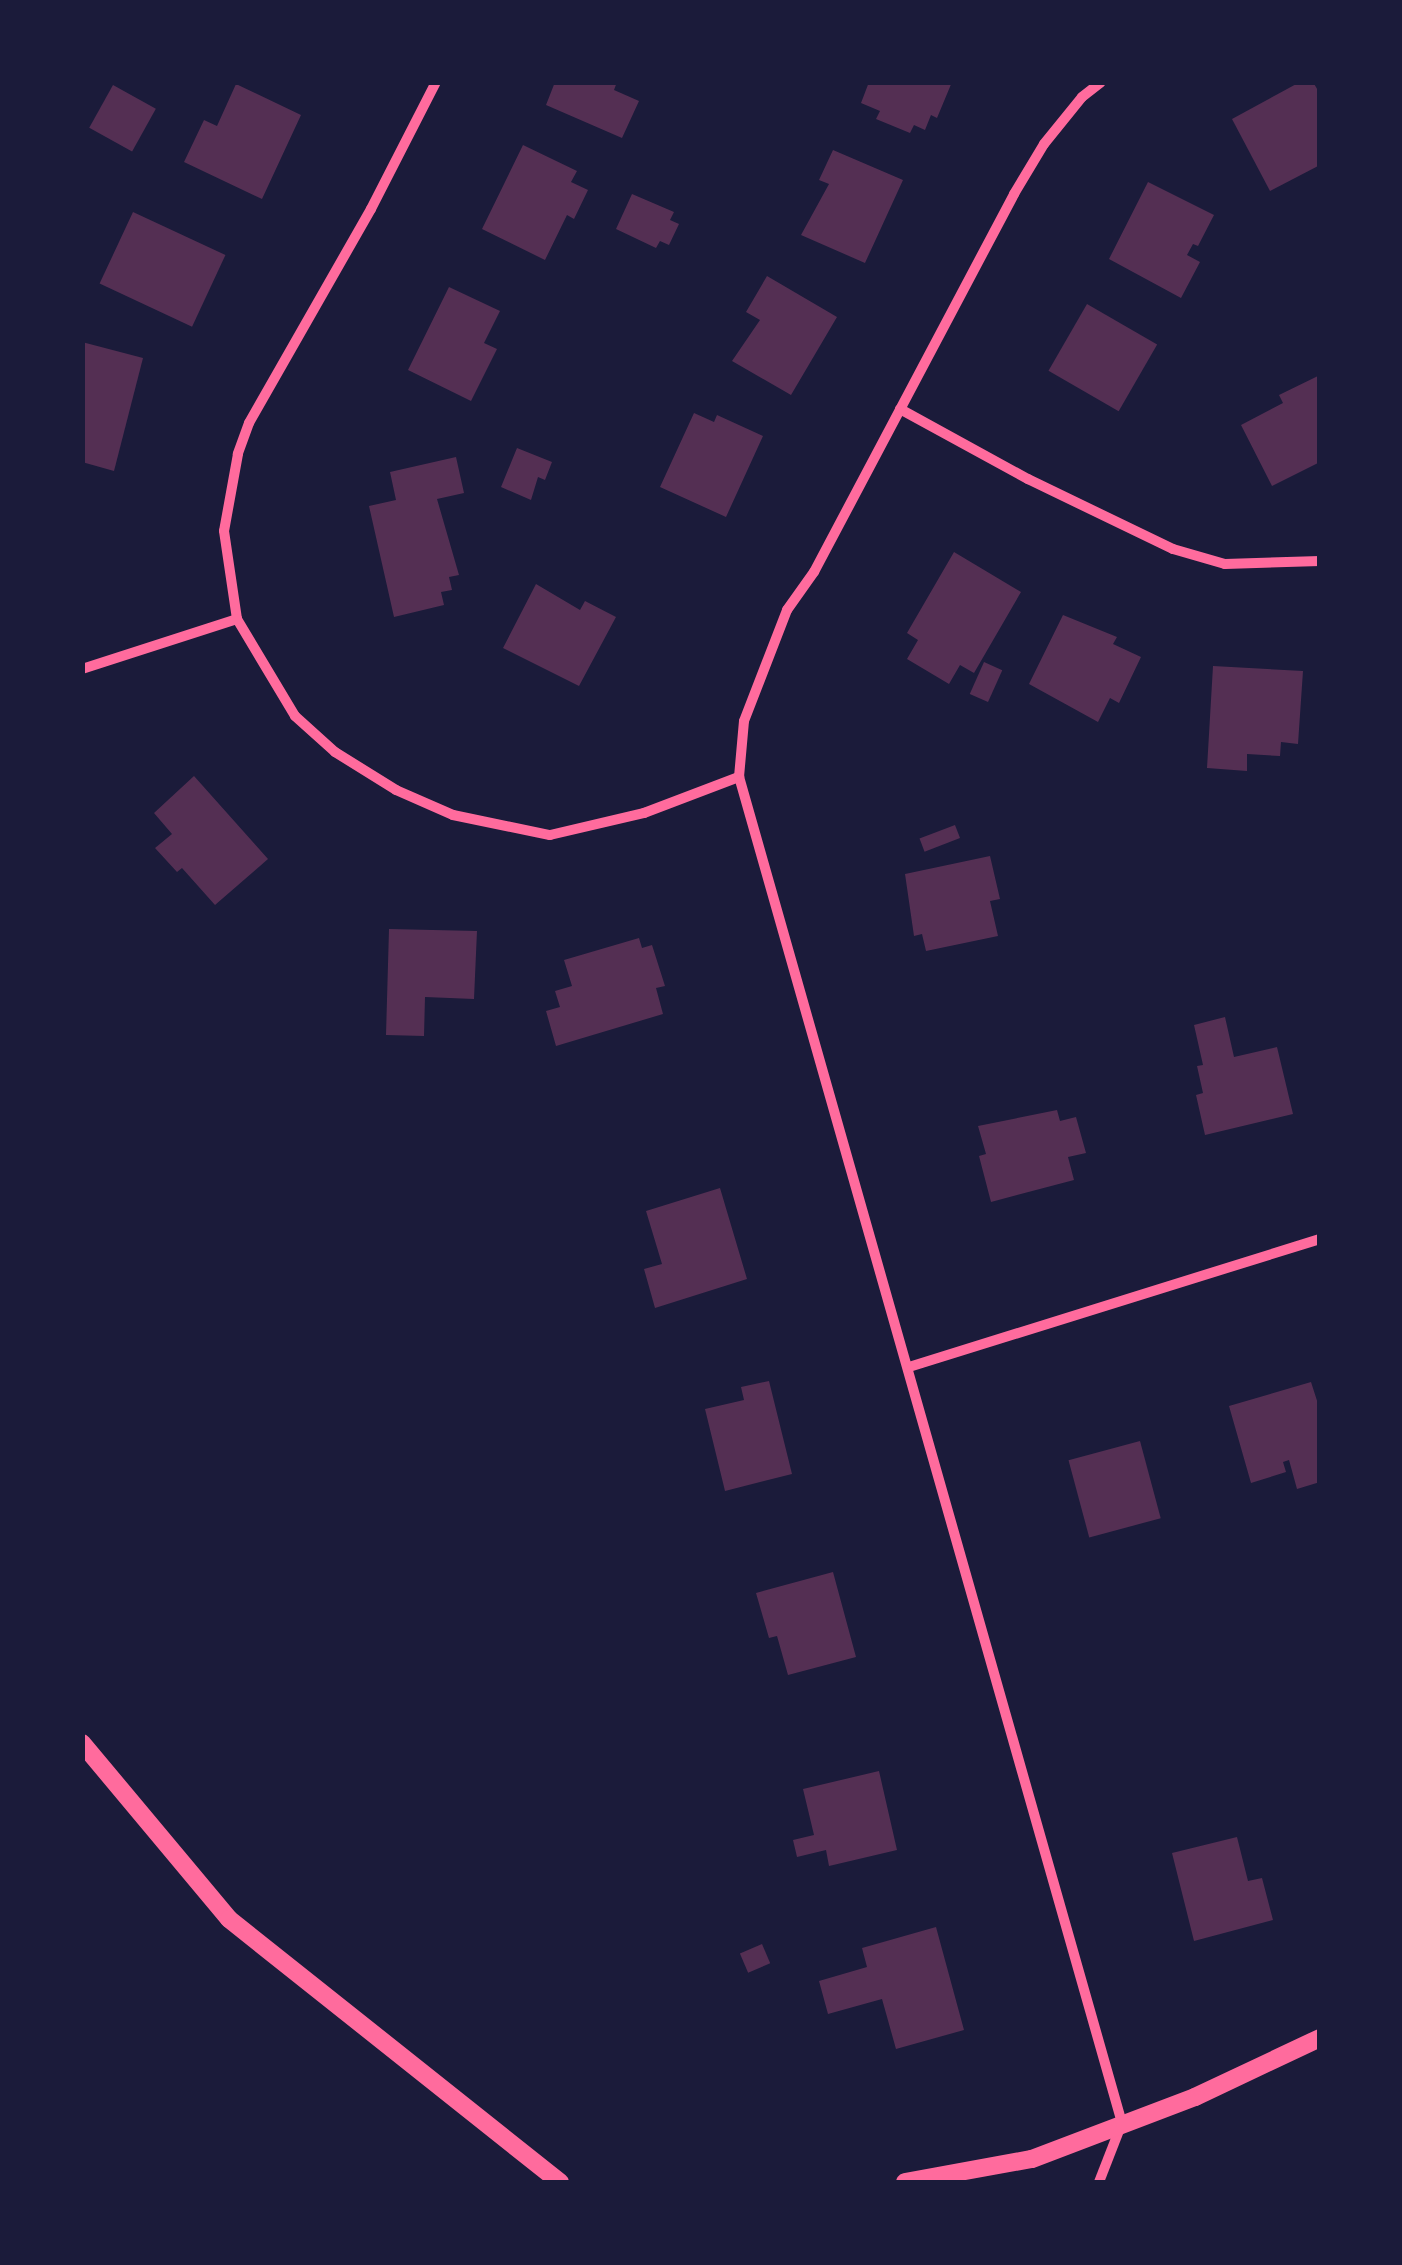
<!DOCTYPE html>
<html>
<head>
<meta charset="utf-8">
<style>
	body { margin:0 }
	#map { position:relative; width:1402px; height:2265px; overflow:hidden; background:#1b1b3a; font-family:Georgia,serif }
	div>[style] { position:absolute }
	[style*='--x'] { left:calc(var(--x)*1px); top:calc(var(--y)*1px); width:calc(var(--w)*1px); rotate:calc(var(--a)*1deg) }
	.building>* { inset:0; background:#542f53; transform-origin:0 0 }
	.minor>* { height:10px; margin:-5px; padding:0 5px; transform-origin:5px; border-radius:5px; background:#ff6b9d }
	.tertiary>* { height:18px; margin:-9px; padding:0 9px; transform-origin:9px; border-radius:9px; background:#ff6b9d }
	span { translate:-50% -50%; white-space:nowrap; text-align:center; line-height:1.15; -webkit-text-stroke:8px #1b1b3a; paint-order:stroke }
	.frame { position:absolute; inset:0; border:85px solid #1b1b3a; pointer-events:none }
</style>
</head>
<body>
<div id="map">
	<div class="building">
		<div style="clip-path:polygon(555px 82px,617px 82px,614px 90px,639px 101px,622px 138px,546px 105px)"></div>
		<div style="clip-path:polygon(869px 82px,952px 82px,937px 118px,931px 115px,925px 130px,914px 125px,910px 133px,876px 119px,880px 111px,861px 103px)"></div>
		<div style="clip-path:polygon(1300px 82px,1313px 82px,1320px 94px,1320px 165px,1270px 191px,1232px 119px)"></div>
		<div style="clip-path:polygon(236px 84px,301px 115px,262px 199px,184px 162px,204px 120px,217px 126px)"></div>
		<div style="left:113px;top:85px;width:49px;height:49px;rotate:29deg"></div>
		<div style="clip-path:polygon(523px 145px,577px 171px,571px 182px,588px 190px,574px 219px,567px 215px,545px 260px,482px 229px)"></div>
		<div style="clip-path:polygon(833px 150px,903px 180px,865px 263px,801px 235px,829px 184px,819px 180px)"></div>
		<div style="clip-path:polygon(1148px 182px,1214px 215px,1198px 246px,1193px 244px,1187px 255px,1200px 262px,1181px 298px,1109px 259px)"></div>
		<div style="clip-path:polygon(632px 194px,674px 212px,670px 220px,679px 224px,669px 245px,660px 241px,656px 248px,616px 229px)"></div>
		<div style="left:133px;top:212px;width:102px;height:79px;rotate:25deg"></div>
		<div style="clip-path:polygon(767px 276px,837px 317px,791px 395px,732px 361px,760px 320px,746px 312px)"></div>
		<div style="clip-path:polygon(449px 287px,500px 311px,484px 343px,497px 349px,471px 401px,408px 370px)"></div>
		<div style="left:1087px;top:304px;width:81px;height:77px;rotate:30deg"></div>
		<div style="clip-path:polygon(82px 342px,143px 358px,114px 471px,82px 462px)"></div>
		<div style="clip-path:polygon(1320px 375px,1320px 462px,1272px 486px,1241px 425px,1283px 403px,1279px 395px)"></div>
		<div style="clip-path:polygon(694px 413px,714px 422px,717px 415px,763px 436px,726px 517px,660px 487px)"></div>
		<div style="clip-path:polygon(517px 448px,552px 462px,545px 480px,538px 477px,531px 500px,501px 487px)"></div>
		<div style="clip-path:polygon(456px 457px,464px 493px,437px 499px,459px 575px,449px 577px,452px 590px,441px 592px,444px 605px,394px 617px,369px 506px,396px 500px,390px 472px)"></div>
		<div style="clip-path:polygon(954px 552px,1021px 592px,974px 673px,960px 665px,949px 684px,907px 659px,918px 640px,907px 633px)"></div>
		<div style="clip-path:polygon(536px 584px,580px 610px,585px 601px,616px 617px,579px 686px,503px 648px)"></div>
		<div style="clip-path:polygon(1063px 615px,1117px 637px,1113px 644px,1141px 657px,1119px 703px,1110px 698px,1098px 722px,1029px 684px)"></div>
		<div style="left:984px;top:662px;width:20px;height:35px;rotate:24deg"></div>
		<div style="clip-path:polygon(1213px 666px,1303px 671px,1298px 744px,1281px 742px,1280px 756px,1247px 754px,1247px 771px,1207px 768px)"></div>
		<div style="clip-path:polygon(194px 776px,268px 859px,215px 905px,182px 868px,177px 872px,155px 848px,172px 834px,154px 813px)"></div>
		<div style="left:955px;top:825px;width:14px;height:38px;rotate:69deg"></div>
		<div style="clip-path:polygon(990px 856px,1000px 899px,990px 901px,998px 936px,926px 951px,922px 934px,914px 936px,905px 874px)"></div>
		<div style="clip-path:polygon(389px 929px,477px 931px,474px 999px,425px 997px,424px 1036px,386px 1035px)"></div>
		<div style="clip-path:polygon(639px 938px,642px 948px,652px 945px,665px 986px,656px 988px,663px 1014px,556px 1046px,546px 1011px,560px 1007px,555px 991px,572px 986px,564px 960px)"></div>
		<div style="clip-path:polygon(1225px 1017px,1234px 1057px,1277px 1047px,1293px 1114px,1205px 1135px,1196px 1095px,1203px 1093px,1197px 1066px,1203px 1065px,1194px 1025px)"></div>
		<div style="clip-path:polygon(1057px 1110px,1060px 1121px,1076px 1117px,1086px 1153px,1068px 1157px,1074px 1180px,991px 1202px,979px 1156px,986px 1154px,978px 1126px)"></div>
		<div style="clip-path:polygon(720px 1188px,747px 1279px,655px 1308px,644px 1269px,662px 1264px,646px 1211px)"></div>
		<div style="clip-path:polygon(769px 1381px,792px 1474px,725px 1491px,705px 1409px,744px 1400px,741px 1387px)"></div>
		<div style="clip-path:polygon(1311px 1382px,1320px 1410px,1320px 1482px,1297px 1489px,1289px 1460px,1283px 1462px,1286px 1472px,1251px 1483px,1229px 1406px)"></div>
		<div style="left:1140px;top:1441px;width:80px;height:74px;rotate:75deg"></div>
		<div style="clip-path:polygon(833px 1572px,856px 1657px,788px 1675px,777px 1636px,769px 1638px,756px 1593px)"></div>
		<div style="clip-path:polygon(879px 1771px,897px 1850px,829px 1866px,826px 1850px,797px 1857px,793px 1840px,814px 1835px,803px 1789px)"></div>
		<div style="clip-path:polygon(1237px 1837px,1248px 1881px,1262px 1878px,1273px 1920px,1194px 1941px,1172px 1853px)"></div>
		<div style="clip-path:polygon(936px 1927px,964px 2030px,896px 2049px,882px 1999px,828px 2014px,819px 1981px,867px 1967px,862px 1948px)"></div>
		<div style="left:762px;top:1944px;width:21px;height:24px;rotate:67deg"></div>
	</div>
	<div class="minor">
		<div style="--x:436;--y:82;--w:143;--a:117.1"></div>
		<div style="--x:371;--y:209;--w:246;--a:119.7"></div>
		<div style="--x:249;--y:423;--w:33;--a:110"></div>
		<div style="--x:238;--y:454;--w:78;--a:100.3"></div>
		<div style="--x:224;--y:531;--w:89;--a:81.6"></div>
		<div style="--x:237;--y:619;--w:113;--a:59.1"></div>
		<div style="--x:295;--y:716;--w:54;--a:42"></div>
		<div style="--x:335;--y:752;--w:72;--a:31.9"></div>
		<div style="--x:396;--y:790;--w:62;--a:23.7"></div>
		<div style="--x:453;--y:815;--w:99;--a:11.7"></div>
		<div style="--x:550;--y:835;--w:97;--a:-13.2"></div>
		<div style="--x:644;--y:813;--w:102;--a:-20.8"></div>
		<div style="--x:900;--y:409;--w:146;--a:28.7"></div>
		<div style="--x:1028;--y:479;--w:161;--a:25.8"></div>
		<div style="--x:1173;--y:549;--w:54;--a:16.1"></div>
		<div style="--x:1225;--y:564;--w:95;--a:-1.8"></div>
		<div style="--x:82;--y:669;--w:163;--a:-17.9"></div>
		<div style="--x:909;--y:1367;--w:430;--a:-17.3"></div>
		<div style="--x:1099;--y:2182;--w:63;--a:-68.7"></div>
		<div style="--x:1122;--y:2123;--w:1399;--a:-105.88"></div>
		<div style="--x:739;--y:777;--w:56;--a:-84.9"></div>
		<div style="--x:744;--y:721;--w:119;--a:-68.8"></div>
		<div style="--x:787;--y:610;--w:47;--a:-54.6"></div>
		<div style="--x:814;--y:572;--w:428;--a:-62.1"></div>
		<div style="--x:1014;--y:194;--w:58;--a:-59"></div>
		<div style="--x:1044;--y:144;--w:60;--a:-51"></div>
		<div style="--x:1082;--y:97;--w:24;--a:-38"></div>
	</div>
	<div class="tertiary">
		<div style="--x:82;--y:1743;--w:229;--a:50.1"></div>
		<div style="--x:229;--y:1919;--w:423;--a:38.5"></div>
		<div style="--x:905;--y:2182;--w:129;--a:-10.3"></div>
		<div style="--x:1032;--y:2159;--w:174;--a:-20.8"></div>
		<div style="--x:1195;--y:2097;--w:138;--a:-25.3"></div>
	</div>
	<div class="frame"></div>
</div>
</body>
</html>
